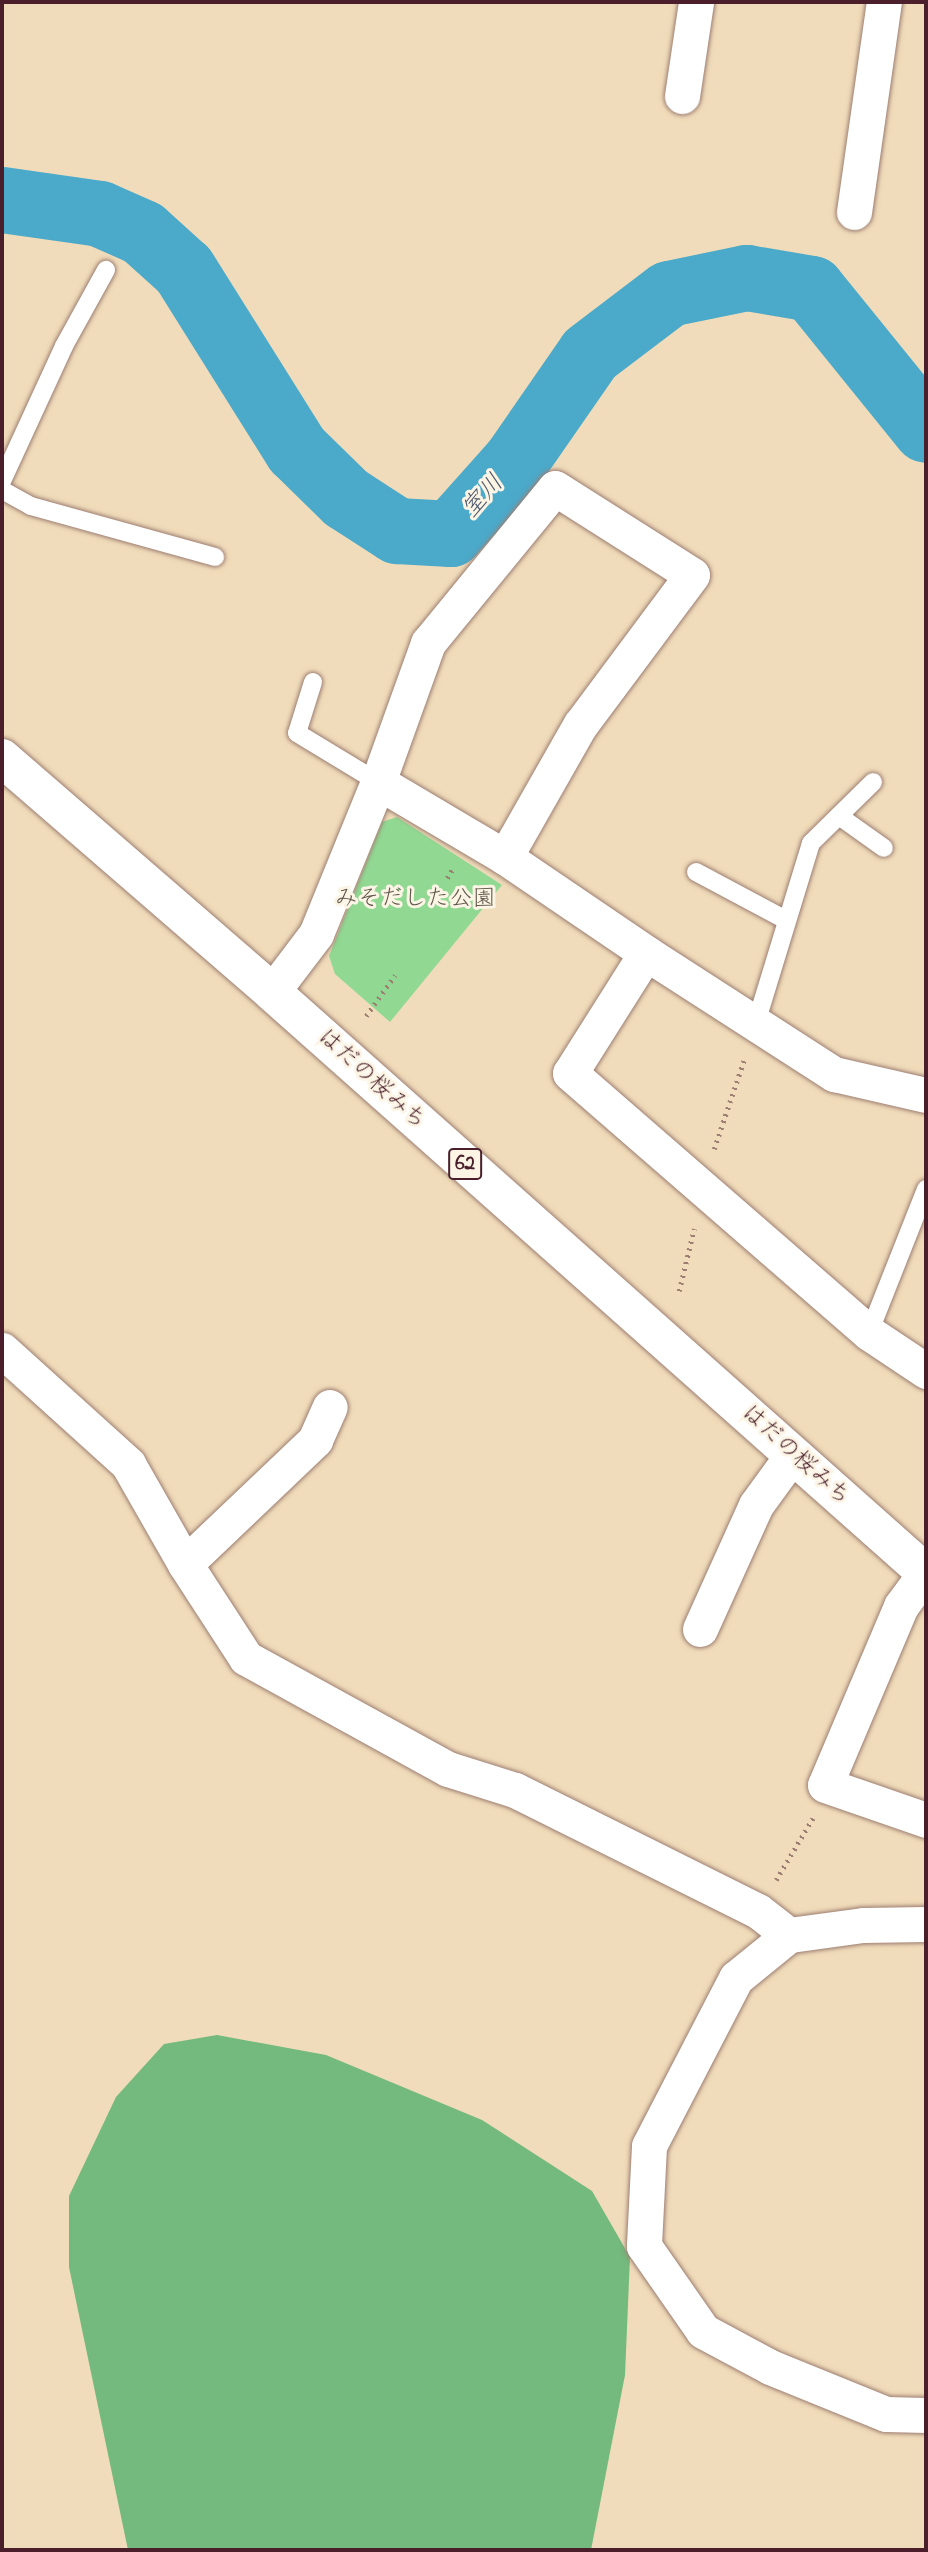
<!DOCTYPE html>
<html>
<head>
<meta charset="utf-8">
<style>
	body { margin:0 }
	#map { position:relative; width:928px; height:2552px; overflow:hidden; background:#f0dcba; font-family:"Indie Flower","Klee One",sans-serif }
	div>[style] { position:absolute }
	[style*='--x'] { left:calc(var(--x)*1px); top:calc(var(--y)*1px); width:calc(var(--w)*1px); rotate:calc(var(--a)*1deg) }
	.green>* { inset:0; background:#91d993 }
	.forest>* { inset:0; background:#74b97d }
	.river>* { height:66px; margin:-33px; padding:0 33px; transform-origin:33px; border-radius:33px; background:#4ba9ca }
	.path>* { height:4.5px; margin-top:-2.25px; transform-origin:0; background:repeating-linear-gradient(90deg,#9d7e72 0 2px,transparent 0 7px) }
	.roads { filter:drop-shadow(0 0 2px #9d7e72) drop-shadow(0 0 2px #9d7e72) }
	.service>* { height:18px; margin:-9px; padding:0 9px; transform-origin:9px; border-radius:9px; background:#fff }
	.minor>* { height:35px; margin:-17.5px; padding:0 17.5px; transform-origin:17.5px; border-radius:17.5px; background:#fff }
	.primary>* { height:38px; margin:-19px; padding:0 19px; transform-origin:19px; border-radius:19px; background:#fff }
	span { translate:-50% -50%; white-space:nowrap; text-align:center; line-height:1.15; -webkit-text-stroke:6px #fcf5e5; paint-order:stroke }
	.shield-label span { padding:2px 5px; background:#fcf5e5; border:2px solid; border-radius:5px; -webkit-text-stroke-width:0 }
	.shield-label { font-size:21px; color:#4a1f2b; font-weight:700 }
	.park-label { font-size:23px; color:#5f574a }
	.street-label { font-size:23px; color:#4a1f2b }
	.water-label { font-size:24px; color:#4a566b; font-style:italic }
	.frame { position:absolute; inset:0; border:4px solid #4a1f2b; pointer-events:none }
</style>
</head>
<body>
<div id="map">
	<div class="green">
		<div style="clip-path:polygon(397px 817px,502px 885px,390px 1022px,335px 974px,329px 956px,382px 822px)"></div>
	</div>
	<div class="forest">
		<div style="clip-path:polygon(217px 2035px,326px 2055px,482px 2120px,592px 2191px,630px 2257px,625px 2375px,591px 2550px,128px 2550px,69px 2267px,69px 2196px,116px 2097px,164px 2044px)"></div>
	</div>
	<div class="river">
		<div style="--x:2;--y:200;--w:99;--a:8.1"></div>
		<div style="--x:100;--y:214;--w:47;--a:23.8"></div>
		<div style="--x:143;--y:233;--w:55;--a:42.1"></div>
		<div style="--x:184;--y:270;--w:213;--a:57.9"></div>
		<div style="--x:297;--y:450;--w:69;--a:44.4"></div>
		<div style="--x:346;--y:498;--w:61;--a:32.9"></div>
		<div style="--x:397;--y:531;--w:54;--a:3.2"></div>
		<div style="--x:451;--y:534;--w:98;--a:-48.3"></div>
		<div style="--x:516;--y:461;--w:130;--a:-55.3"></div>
		<div style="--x:590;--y:354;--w:99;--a:-37.2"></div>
		<div style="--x:669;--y:294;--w:80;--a:-11.6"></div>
		<div style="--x:747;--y:278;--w:66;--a:9.6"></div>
		<div style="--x:812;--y:289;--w:181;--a:51"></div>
	</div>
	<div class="path">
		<div style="--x:447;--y:878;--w:13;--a:-58"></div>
		<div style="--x:366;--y:1016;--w:50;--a:-54.7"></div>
		<div style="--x:714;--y:1149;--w:97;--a:-71.4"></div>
		<div style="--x:679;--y:1291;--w:64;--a:-76.4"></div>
		<div style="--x:776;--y:1880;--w:72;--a:-59.2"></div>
	</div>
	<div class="roads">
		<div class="service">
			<div style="--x:2;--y:481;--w:149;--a:-65.3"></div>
			<div style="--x:64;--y:346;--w:87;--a:-61.1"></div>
			<div style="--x:2;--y:490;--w:33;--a:29"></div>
			<div style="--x:31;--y:506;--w:191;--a:15.5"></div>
			<div style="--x:313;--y:682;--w:53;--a:107.4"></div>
			<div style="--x:297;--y:733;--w:95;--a:31.2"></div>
			<div style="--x:839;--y:816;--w:55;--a:35.4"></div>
			<div style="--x:696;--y:872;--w:102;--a:28.1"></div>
			<div style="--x:756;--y:1023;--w:188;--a:-73"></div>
			<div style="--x:811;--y:843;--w:87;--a:-44.5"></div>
			<div style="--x:869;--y:1333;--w:155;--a:-68.4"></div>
		</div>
		<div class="minor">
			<div style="--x:682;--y:96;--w:95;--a:-81.5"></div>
			<div style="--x:854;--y:212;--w:212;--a:-81.9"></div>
			<div style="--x:378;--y:782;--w:147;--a:30.6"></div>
			<div style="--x:505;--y:857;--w:171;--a:34.2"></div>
			<div style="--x:646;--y:953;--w:224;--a:32.8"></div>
			<div style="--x:834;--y:1074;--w:94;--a:12.9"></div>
			<div style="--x:646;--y:953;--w:142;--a:122.3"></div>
			<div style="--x:570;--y:1073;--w:396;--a:41"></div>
			<div style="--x:869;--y:1333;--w:69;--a:33.7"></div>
			<div style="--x:272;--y:992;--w:73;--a:-52.8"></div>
			<div style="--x:316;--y:934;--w:164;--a:-67.8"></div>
			<div style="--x:378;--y:782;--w:148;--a:-70.2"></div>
			<div style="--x:428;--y:643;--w:200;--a:-50.7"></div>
			<div style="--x:555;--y:488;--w:162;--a:32.4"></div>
			<div style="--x:692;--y:575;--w:187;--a:126.7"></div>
			<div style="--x:580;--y:725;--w:152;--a:119.6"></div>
			<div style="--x:2;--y:1350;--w:170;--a:42.1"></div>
			<div style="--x:128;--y:1464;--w:115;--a:60.3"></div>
			<div style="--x:185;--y:1564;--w:112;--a:57"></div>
			<div style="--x:246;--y:1658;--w:230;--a:28.8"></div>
			<div style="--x:448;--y:1769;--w:70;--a:17.4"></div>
			<div style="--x:515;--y:1790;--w:271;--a:26.5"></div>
			<div style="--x:758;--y:1911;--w:39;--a:38"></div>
			<div style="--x:185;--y:1564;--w:180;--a:-43.6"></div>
			<div style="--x:315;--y:1440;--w:36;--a:-66"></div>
			<div style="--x:926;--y:1572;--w:42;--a:126.3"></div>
			<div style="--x:901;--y:1606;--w:194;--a:113"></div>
			<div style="--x:825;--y:1785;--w:107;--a:19.1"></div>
			<div style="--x:700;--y:1629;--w:136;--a:-65.7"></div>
			<div style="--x:756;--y:1505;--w:63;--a:-54"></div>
			<div style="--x:926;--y:1924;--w:63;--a:179.1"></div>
			<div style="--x:863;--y:1925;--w:75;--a:172.3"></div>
			<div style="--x:789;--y:1935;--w:68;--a:140.9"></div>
			<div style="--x:736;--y:1978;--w:189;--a:117.4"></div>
			<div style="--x:649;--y:2146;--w:100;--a:92.9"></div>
			<div style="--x:644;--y:2246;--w:103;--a:55.2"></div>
			<div style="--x:703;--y:2331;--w:76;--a:28.2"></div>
			<div style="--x:770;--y:2367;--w:125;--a:22.1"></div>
			<div style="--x:886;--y:2414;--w:40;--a:1.4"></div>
		</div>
		<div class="primary">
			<div style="--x:2;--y:758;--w:357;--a:40.9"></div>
			<div style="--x:272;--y:992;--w:875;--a:41.62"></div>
		</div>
	</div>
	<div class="shield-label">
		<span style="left:465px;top:1164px">62</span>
	</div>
	<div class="park-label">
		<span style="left:415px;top:900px">みそだした公園</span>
	</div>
	<div class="street-label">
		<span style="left:371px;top:1080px;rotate:42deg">はだの桜みち</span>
		<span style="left:795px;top:1456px;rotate:42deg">はだの桜みち</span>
	</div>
	<div class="water-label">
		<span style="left:484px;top:497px;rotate:-48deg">室川</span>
	</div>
	<div class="frame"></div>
</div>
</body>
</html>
